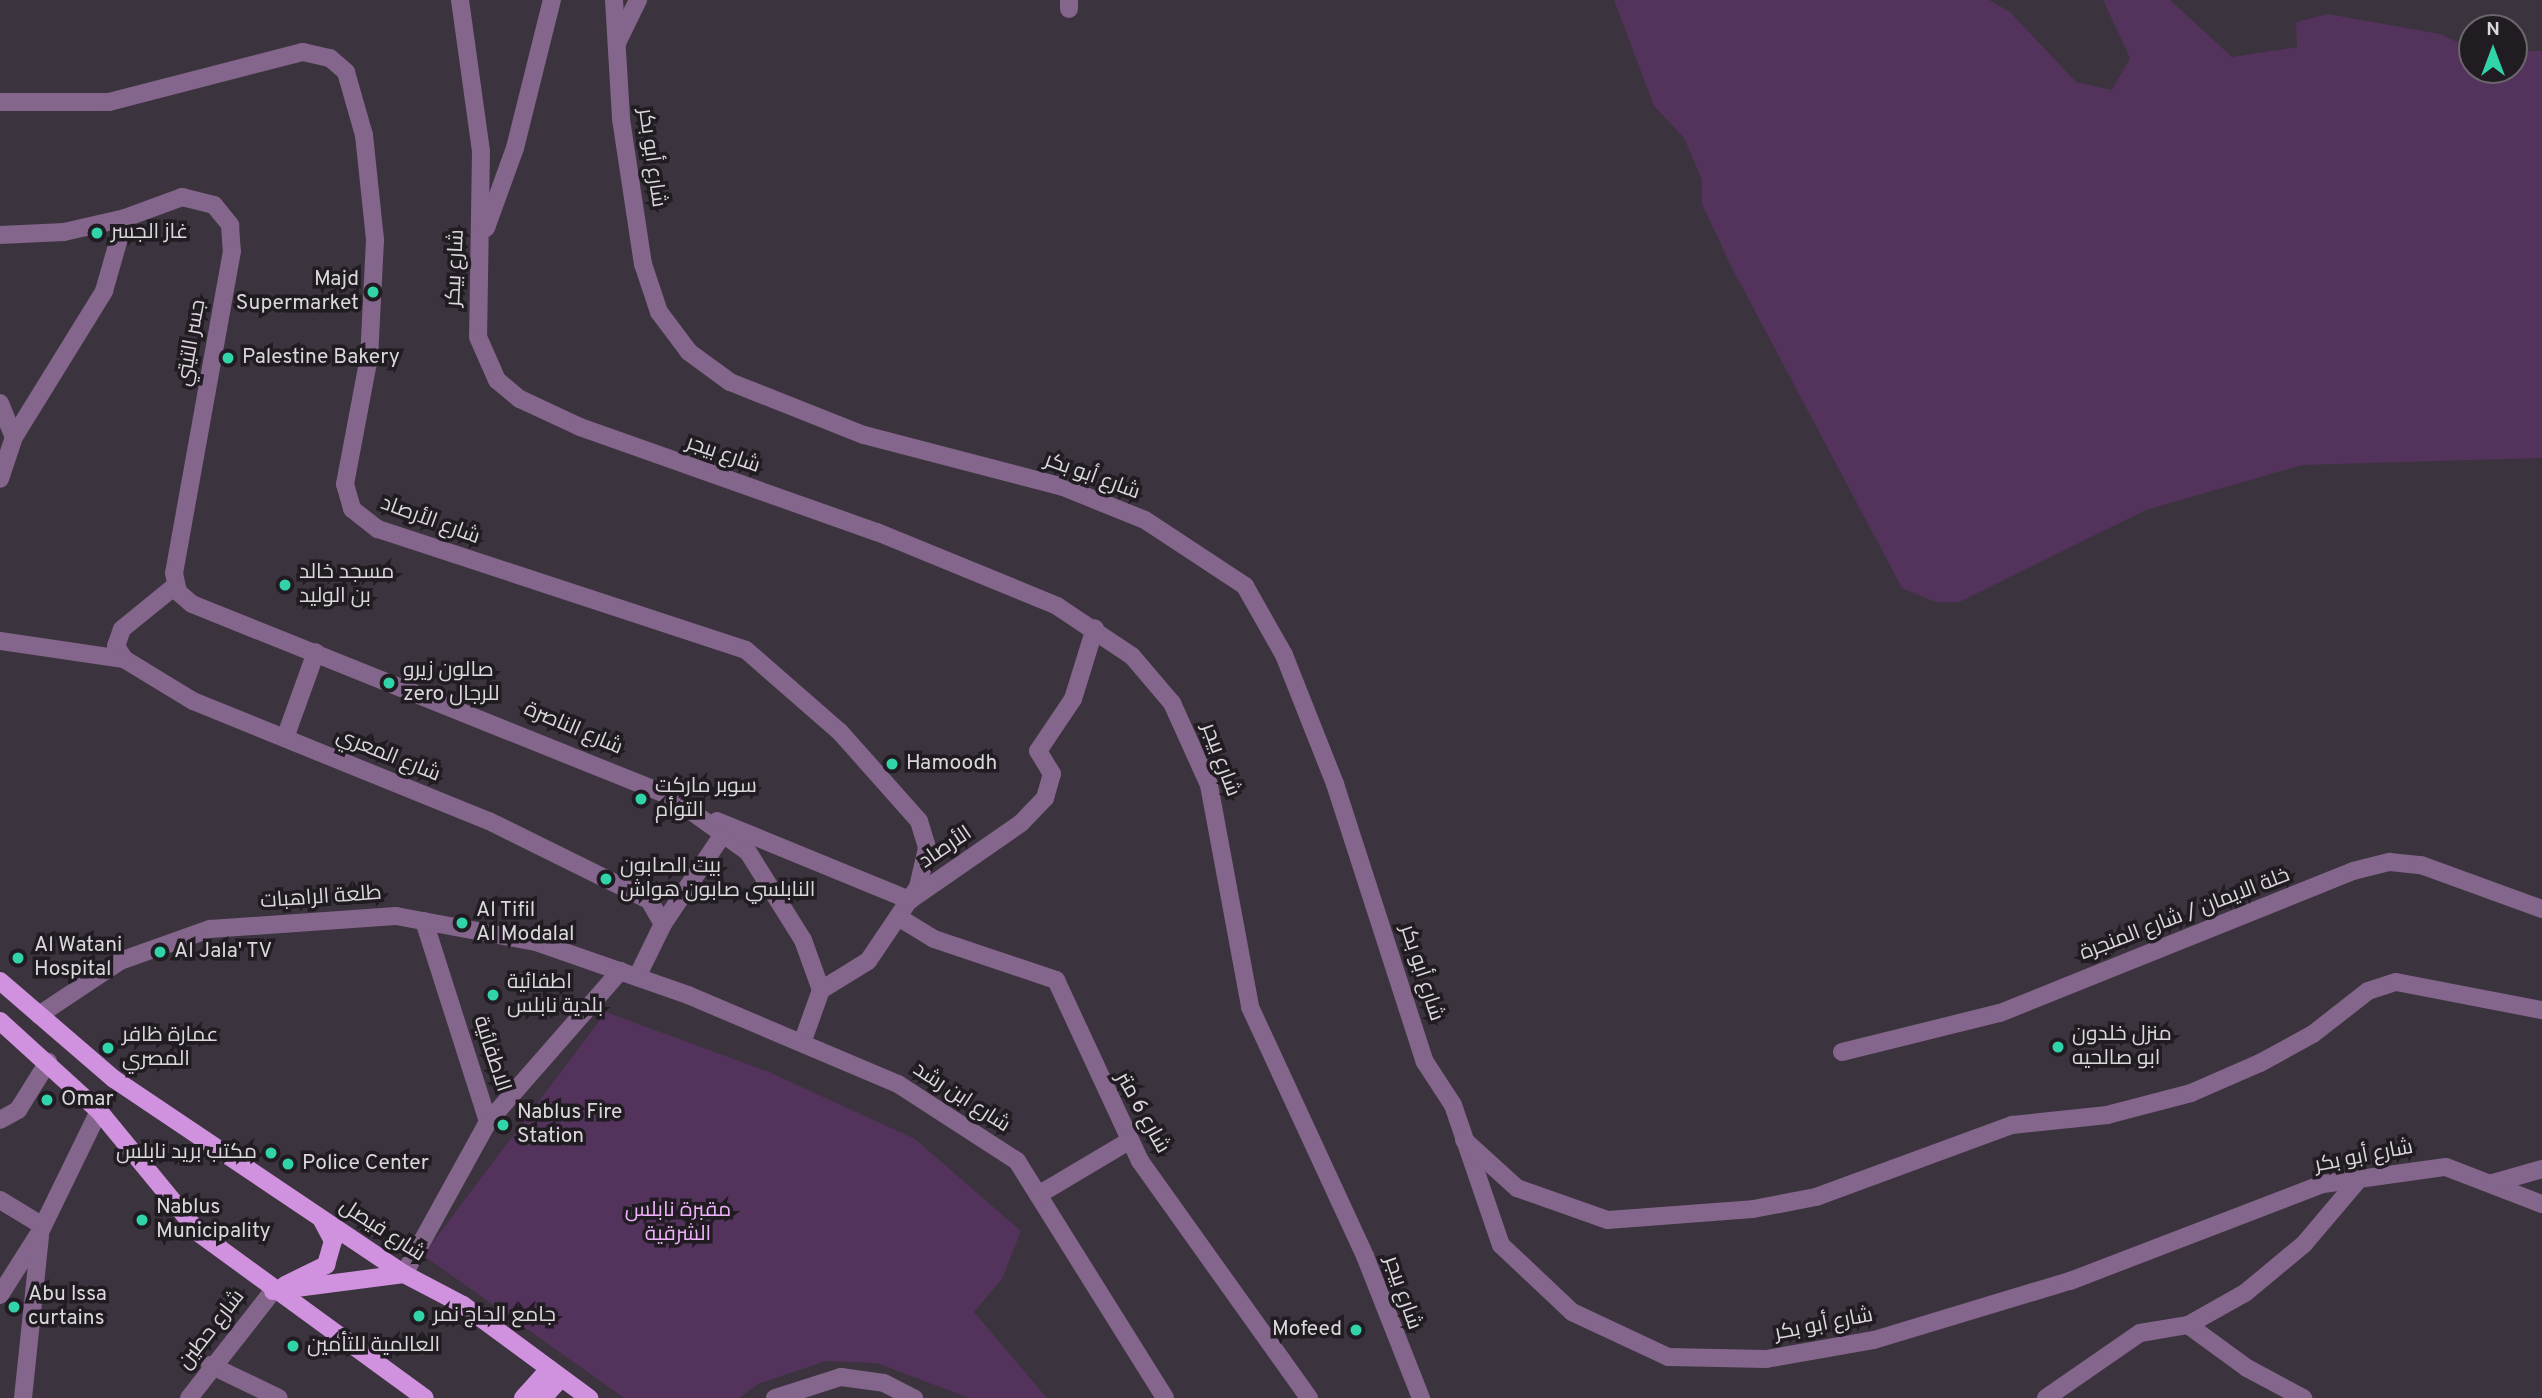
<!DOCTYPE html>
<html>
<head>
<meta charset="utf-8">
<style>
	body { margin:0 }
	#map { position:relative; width:2542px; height:1398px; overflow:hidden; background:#3b333d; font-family:Overpass,Cairo,sans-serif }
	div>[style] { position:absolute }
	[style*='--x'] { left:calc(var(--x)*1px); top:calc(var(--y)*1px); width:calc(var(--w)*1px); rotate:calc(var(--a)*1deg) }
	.green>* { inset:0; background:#53335b }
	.minor>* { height:18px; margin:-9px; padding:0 9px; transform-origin:9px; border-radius:9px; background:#84658b }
	.major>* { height:18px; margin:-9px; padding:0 9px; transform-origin:9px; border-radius:9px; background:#d092de }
	.dots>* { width:19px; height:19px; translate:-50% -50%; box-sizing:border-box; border:4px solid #201c21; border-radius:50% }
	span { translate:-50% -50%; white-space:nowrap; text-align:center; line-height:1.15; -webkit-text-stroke:7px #201c21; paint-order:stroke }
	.street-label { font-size:21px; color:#dcd7dd }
	.poi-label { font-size:21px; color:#dcd7dd }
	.left { translate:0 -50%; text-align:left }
	.right { translate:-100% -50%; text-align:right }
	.park-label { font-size:21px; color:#eeb2fb }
	.north { position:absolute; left:2458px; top:14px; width:70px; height:70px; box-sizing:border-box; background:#201c21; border:2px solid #6b676c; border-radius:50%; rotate:0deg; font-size:19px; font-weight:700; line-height:28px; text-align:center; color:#dcd7dd }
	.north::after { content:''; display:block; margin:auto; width:24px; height:32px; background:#31d4a9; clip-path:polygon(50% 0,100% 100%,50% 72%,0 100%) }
</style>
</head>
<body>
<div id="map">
	<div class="green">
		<div style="clip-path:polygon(1614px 0,1989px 0,2010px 12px,2076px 82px,2112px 90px,2130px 58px,2103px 0,2170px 0,2232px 57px,2297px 47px,2296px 22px,2328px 14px,2440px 34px,2472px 49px,2472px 70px,2514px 70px,2514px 51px,2542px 51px,2542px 458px,2302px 465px,2146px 510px,1959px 602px,1935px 602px,1902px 588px,1732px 268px,1702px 204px,1702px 180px,1684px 138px,1654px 106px)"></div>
		<div style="clip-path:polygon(606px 1012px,769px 1072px,915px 1139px,1021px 1231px,1002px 1279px,974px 1312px,1047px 1398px,969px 1398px,877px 1363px,826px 1361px,758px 1384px,739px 1398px,624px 1398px,423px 1255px)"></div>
	</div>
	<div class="minor">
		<div style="--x:460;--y:0;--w:152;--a:82.1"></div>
		<div style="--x:481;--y:151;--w:186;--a:90.9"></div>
		<div style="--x:478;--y:337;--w:47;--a:66.2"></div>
		<div style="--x:497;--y:380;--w:30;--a:40"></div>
		<div style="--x:520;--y:399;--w:66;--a:25"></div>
		<div style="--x:580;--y:427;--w:315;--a:19.5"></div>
		<div style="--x:877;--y:532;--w:195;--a:22.3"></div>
		<div style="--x:1057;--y:606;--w:90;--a:33.7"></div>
		<div style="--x:1132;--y:656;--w:62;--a:49.6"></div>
		<div style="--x:1172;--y:703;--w:90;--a:65.7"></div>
		<div style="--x:1209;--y:785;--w:226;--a:79.5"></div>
		<div style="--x:1250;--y:1007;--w:274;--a:65.2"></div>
		<div style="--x:1365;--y:1256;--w:153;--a:68.5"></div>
		<div style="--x:614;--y:0;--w:119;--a:86.6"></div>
		<div style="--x:621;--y:119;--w:147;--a:81.4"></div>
		<div style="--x:643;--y:264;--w:51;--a:71.6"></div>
		<div style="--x:659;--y:312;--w:50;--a:53.1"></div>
		<div style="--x:689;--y:352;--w:51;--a:36.2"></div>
		<div style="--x:730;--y:382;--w:144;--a:21.6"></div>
		<div style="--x:864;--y:435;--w:206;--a:14.6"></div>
		<div style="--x:1063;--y:487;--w:88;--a:21.9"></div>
		<div style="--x:1145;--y:520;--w:120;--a:33.4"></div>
		<div style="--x:1245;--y:586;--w:79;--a:60.5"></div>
		<div style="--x:1284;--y:655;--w:139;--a:68.4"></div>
		<div style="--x:1335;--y:784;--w:292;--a:72.1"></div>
		<div style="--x:1425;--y:1062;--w:51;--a:56.9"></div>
		<div style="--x:1453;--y:1105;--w:148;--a:71.1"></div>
		<div style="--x:1501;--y:1245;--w:98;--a:43.3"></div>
		<div style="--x:1572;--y:1312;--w:106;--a:25.1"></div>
		<div style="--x:1668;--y:1357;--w:98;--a:1.2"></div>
		<div style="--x:1766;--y:1359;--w:110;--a:-10"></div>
		<div style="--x:1874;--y:1340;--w:205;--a:-16.8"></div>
		<div style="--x:2070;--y:1281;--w:271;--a:-21"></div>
		<div style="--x:2323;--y:1184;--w:124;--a:-7.9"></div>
		<div style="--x:2446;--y:1167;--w:103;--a:21.1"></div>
		<div style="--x:1069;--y:9;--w:9;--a:-90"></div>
		<div style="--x:618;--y:41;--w:46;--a:-64"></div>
		<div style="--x:0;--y:102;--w:109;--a:0"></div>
		<div style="--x:109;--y:102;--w:200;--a:-14.5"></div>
		<div style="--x:303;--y:52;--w:28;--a:13"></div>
		<div style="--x:330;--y:58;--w:21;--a:41"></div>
		<div style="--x:346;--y:72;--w:66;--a:74.1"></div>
		<div style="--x:364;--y:135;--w:106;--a:84"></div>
		<div style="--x:375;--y:240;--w:117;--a:92.9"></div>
		<div style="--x:369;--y:357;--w:129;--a:100.7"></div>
		<div style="--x:345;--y:484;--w:26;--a:74"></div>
		<div style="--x:352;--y:509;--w:33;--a:38"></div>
		<div style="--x:378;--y:529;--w:387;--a:18.2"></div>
		<div style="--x:746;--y:650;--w:125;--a:41.1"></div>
		<div style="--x:840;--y:732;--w:119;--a:48.4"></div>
		<div style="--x:919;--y:821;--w:28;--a:73"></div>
		<div style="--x:927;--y:848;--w:40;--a:103"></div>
		<div style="--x:918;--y:887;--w:89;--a:124"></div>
		<div style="--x:868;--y:961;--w:55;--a:148.3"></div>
		<div style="--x:486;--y:228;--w:85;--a:-70.1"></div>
		<div style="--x:515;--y:148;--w:153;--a:-76"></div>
		<div style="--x:0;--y:235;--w:64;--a:-2.7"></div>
		<div style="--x:64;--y:232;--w:63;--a:-12.9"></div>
		<div style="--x:0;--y:403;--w:37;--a:68"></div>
		<div style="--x:14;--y:437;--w:44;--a:108.4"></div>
		<div style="--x:14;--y:437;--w:172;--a:-58.3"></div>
		<div style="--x:104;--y:291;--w:76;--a:-74"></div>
		<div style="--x:125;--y:218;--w:61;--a:-20.2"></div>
		<div style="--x:182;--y:197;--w:33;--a:14"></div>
		<div style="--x:214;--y:205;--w:26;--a:51"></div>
		<div style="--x:230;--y:225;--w:26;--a:86"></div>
		<div style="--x:232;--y:251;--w:327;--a:100.2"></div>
		<div style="--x:174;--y:573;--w:19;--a:78"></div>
		<div style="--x:178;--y:592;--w:18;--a:41"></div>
		<div style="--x:192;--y:604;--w:515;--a:21.88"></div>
		<div style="--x:670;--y:796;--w:96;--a:35.7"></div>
		<div style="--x:748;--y:852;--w:104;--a:58"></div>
		<div style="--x:803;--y:940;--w:53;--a:70.2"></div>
		<div style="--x:821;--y:990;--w:56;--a:109.7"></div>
		<div style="--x:175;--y:586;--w:68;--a:140.9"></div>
		<div style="--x:122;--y:629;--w:18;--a:109"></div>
		<div style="--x:116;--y:646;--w:15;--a:58"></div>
		<div style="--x:124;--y:659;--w:81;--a:31.3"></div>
		<div style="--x:193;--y:701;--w:319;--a:22.1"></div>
		<div style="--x:489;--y:821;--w:178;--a:26.3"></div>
		<div style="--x:649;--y:900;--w:28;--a:60"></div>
		<div style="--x:663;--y:924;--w:59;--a:116.1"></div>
		<div style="--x:0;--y:641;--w:125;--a:8.3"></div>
		<div style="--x:285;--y:738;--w:91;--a:-70.2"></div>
		<div style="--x:717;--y:821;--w:209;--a:22.3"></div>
		<div style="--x:910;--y:900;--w:135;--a:-34.7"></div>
		<div style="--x:1021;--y:823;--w:35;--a:-46"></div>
		<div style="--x:1045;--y:798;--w:25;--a:-74"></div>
		<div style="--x:1052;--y:774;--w:27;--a:-121"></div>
		<div style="--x:1038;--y:751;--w:63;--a:-56.1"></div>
		<div style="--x:1073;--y:699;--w:74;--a:-72.8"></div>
		<div style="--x:898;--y:917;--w:42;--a:31.4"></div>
		<div style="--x:934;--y:939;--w:129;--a:18.6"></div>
		<div style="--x:1056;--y:980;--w:200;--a:65.1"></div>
		<div style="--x:1140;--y:1161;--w:291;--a:54.5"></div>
		<div style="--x:424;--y:921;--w:211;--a:72.3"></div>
		<div style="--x:663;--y:924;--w:108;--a:-56.3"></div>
		<div style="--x:39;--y:1015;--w:97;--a:-33.7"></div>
		<div style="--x:120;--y:961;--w:96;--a:-19.6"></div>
		<div style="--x:210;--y:929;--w:186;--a:-4"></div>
		<div style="--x:396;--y:916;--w:142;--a:10.5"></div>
		<div style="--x:536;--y:942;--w:161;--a:19.2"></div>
		<div style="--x:688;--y:995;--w:228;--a:23"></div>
		<div style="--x:898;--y:1084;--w:142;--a:32.9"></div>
		<div style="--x:1017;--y:1161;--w:279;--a:58"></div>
		<div style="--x:1842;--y:1052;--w:163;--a:-13.9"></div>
		<div style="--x:2000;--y:1013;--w:380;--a:-21.9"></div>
		<div style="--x:2353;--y:871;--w:38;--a:-14"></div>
		<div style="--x:2390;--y:862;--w:31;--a:6"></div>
		<div style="--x:2421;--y:865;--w:129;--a:20"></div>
		<div style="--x:0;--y:1120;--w:21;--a:-29"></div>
		<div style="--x:18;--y:1110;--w:57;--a:-58"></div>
		<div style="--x:1464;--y:1140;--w:72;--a:42.2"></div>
		<div style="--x:1517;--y:1188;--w:96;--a:19.4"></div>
		<div style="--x:1608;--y:1220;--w:145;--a:-4.3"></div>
		<div style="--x:1753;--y:1209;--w:64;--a:-10.8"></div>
		<div style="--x:1816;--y:1197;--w:209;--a:-20.2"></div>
		<div style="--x:2012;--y:1125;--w:96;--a:-6"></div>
		<div style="--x:2107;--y:1115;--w:87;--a:-14.7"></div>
		<div style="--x:2191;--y:1093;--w:75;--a:-23.5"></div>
		<div style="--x:2260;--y:1063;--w:60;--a:-28.7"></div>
		<div style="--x:2313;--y:1034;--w:70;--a:-38"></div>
		<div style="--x:2368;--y:991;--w:29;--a:-18"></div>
		<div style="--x:2396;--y:982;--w:149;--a:10.9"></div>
		<div style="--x:2493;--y:1183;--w:51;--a:-15.9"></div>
		<div style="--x:1038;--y:1195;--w:106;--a:-30.7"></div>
		<div style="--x:0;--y:1200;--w:50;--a:31.2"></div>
		<div style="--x:404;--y:1274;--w:174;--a:-61.1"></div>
		<div style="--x:488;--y:1122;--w:201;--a:-48.8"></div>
		<div style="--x:0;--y:1295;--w:75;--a:-57.6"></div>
		<div style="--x:40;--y:1232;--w:135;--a:-64"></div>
		<div style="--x:2188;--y:1325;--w:73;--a:36.1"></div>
		<div style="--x:2247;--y:1368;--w:64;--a:28.2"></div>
		<div style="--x:210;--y:1365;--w:76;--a:25.6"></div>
		<div style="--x:23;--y:1398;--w:164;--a:-84"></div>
		<div style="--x:189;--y:1398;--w:136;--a:-51.9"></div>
		<div style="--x:775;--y:1398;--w:69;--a:-17.7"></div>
		<div style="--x:841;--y:1377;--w:43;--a:7.9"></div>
		<div style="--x:884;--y:1383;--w:34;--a:27"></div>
		<div style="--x:2046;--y:1398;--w:114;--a:-34.7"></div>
		<div style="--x:2140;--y:1333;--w:49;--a:-9.5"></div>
		<div style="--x:2188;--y:1325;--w:65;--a:-29.3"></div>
		<div style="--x:2245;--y:1293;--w:77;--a:-39.7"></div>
		<div style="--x:2304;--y:1244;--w:87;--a:-49.7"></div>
	</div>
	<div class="major">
		<div style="--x:0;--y:981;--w:150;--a:40.7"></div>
		<div style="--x:114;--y:1079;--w:349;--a:33.9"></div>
		<div style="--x:404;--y:1274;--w:67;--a:27.7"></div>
		<div style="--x:463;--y:1305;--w:157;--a:36.4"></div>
		<div style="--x:0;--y:1021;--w:134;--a:42.3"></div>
		<div style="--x:99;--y:1111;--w:159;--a:50.6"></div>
		<div style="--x:200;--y:1234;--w:278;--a:36.1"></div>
		<div style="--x:285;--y:1285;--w:46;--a:-26"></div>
		<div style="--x:326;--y:1265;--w:25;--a:-74"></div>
		<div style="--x:333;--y:1241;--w:24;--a:-118"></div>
		<div style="--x:273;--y:1291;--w:132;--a:-7.4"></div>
		<div style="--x:523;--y:1398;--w:39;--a:-48"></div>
		<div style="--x:543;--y:1398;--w:27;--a:-48"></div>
	</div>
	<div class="dots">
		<div style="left:97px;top:233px;background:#31d4a9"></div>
		<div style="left:373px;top:292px;background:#31d4a9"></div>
		<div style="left:228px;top:358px;background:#31d4a9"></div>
		<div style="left:285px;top:585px;background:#31d4a9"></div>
		<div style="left:389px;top:683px;background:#31d4a9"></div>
		<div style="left:892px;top:764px;background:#31d4a9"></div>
		<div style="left:641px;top:799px;background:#31d4a9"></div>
		<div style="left:606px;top:879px;background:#31d4a9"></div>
		<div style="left:462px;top:923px;background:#31d4a9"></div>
		<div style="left:160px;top:952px;background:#31d4a9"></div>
		<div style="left:18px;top:958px;background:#31d4a9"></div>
		<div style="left:493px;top:995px;background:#31d4a9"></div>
		<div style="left:2058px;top:1047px;background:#31d4a9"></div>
		<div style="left:108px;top:1048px;background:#31d4a9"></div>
		<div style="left:47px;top:1100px;background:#31d4a9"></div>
		<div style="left:503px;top:1125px;background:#31d4a9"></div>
		<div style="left:271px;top:1153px;background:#31d4a9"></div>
		<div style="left:288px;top:1164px;background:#31d4a9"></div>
		<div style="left:142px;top:1220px;background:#31d4a9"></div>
		<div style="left:14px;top:1307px;background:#31d4a9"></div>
		<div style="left:419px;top:1316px;background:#31d4a9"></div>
		<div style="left:1356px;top:1330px;background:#31d4a9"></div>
		<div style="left:293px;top:1346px;background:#31d4a9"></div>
	</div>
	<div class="street-label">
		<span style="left:651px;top:158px;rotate:82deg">شارع أبو بكر</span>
		<span style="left:456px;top:268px;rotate:-87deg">شارع بيكر</span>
		<span style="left:192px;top:343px;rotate:-80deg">جسر التيتي</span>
		<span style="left:723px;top:455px;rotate:19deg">شارع بيجر</span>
		<span style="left:1092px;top:477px;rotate:20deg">شارع أبو بكر</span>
		<span style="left:430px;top:521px;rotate:20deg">شارع الأرصاد</span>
		<span style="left:573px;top:729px;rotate:23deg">شارع الناصرة</span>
		<span style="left:388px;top:756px;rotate:22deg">شارع المعري</span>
		<span style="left:1220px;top:760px;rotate:70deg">شارع بيجر</span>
		<span style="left:946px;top:848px;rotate:-34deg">الأرصاد</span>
		<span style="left:321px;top:898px;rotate:-4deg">طلعة الراهبات</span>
		<span style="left:2185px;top:915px;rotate:-21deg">خلة الايمان / شارع المنجرة</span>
		<span style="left:1421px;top:973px;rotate:72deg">شارع أبو بكر</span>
		<span style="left:491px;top:1054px;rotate:72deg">الاطفائية</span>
		<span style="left:961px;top:1098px;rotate:33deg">شارع ابن رشد</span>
		<span style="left:1142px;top:1113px;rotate:61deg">شارع 6 متر</span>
		<span style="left:2364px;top:1157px;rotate:-11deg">شارع أبو بكر</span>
		<span style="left:382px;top:1231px;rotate:33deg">شارع فيصل</span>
		<span style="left:1402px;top:1293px;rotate:71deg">شارع بيجر</span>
		<span style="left:1824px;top:1325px;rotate:-11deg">شارع أبو بكر</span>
		<span style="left:212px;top:1330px;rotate:-52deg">شارع حطين</span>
	</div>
	<div class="poi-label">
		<span class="left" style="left:111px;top:233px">غاز الجسر</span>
		<span class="right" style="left:359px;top:292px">Majd<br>Supermarket</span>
		<span class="left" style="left:242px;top:358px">Palestine Bakery</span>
		<span class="left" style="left:299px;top:585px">مسجد خالد<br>بن الوليد</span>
		<span class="left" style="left:403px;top:683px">صالون زيرو<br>zero للرجال</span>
		<span class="left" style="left:906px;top:764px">Hamoodh</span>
		<span class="left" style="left:655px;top:799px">سوبر ماركت<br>التوأم</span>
		<span class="left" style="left:620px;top:879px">بيت الصابون<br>النابلسي صابون هواش</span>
		<span class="left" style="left:476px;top:923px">Al Tifil<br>Al Modalal</span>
		<span class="left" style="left:34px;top:958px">Al Watani<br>Hospital</span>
		<span class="left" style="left:174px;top:952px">Al Jala' TV</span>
		<span class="left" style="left:507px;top:995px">اطفائية<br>بلدية نابلس</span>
		<span class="left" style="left:2072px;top:1047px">منزل خلدون<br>ابو صالحيه</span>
		<span class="left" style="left:122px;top:1048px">عمارة ظافر<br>المصري</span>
		<span class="left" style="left:61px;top:1100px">Omar</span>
		<span class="left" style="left:517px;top:1125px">Nablus Fire<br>Station</span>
		<span class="right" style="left:257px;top:1153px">مكتب بريد نابلس</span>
		<span class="left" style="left:302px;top:1164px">Police Center</span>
		<span class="left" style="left:156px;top:1220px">Nablus<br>Municipality</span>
		<span class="left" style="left:28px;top:1307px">Abu Issa<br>curtains</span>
		<span class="left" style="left:433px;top:1316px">جامع الحاج نمر</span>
		<span class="right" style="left:1342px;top:1330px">Mofeed</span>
		<span class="left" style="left:307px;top:1346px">العالمية للتأمين</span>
	</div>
	<div class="park-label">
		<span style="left:678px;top:1223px">مقبرة نابلس<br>الشرقية</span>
	</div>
	<div class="north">N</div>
</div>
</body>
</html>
